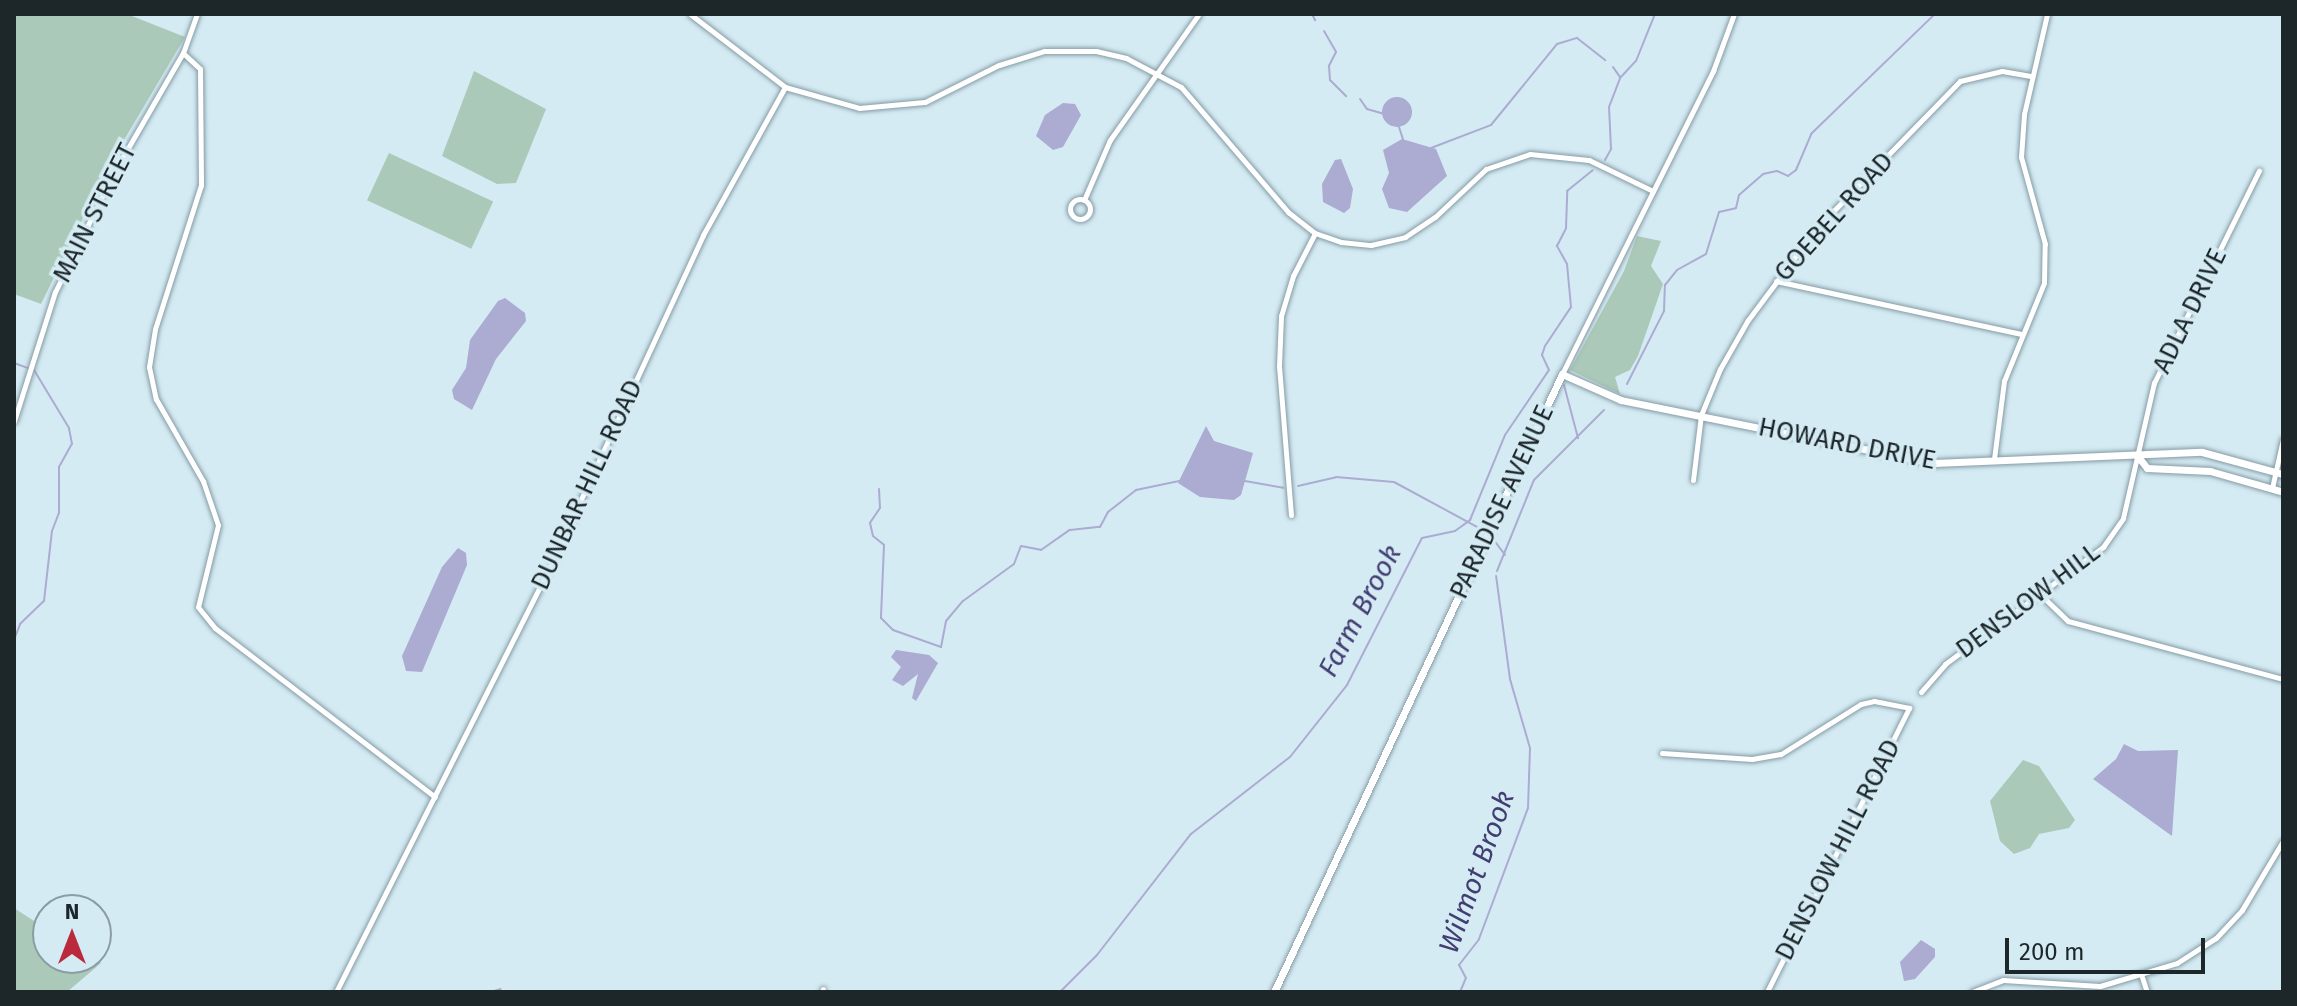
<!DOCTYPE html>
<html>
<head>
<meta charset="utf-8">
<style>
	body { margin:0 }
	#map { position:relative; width:2297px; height:1006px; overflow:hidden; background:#d4ebf4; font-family:"Fira Sans",sans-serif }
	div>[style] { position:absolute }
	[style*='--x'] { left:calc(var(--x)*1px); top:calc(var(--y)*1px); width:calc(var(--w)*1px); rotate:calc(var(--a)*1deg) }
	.green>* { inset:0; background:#abc9b8; transform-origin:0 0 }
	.water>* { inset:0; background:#acabd1 }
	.round { border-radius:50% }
	.stream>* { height:2px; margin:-1px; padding:0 1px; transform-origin:1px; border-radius:1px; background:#acabd1 }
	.roads { filter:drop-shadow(0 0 2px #869ba4) drop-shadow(0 0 2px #869ba4) }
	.street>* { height:5px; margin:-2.5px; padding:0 2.5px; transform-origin:2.5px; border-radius:2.5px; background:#fff }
	.street>.ring { margin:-2.5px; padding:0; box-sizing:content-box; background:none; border:5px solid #fff; border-radius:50% }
	.secondary>* { height:7px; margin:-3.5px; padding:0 3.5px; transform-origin:3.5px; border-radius:3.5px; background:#fff }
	span { translate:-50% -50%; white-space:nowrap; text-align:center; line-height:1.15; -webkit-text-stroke:7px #d4ebf4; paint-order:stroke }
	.street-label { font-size:26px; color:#1d2629 }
	.water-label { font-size:28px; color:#433e71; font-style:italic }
	.frame { position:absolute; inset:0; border:16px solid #1d2629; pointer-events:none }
	.north { position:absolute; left:32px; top:894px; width:80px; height:80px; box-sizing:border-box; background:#d4ebf4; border:2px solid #8b9ca3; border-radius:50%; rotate:0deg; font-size:22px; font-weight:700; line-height:32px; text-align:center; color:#1d2629 }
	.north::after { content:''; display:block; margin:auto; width:28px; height:36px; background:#bb2a3c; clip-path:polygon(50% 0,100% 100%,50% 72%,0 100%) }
	.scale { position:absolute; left:2005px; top:938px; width:200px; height:36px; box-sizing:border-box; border:4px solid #1d2629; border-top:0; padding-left:10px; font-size:24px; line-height:28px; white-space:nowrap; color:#1d2629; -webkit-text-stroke:6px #d4ebf4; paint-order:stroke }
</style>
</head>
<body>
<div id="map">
	<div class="green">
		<div style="clip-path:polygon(14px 14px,127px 14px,185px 37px,108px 167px,41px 304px,14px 294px)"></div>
		<div style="clip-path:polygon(474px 71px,546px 109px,516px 183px,497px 184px,442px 156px)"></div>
		<div style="left:389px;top:153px;width:115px;height:52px;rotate:25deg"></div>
		<div style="clip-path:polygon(1637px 236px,1661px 241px,1651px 266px,1663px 284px,1638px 356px,1630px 370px,1615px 377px,1620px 394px,1570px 370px,1624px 271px)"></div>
		<div style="clip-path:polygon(2023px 760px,2039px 766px,2075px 820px,2069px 828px,2039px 834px,2030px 848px,2014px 854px,2000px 841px,1990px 801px)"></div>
		<div style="clip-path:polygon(14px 908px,48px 930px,48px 958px,101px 963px,67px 992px,14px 992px)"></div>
	</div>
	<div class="water">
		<div class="round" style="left:1382px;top:97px;width:30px;height:30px"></div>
		<div style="clip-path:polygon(1063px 103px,1075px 104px,1081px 115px,1063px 147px,1053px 150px,1036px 136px,1045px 115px)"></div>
		<div style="clip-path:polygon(1402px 139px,1436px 149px,1447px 176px,1407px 212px,1389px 208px,1382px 189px,1389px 173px,1383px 150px)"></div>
		<div style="clip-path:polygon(1341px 159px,1353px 189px,1350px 208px,1344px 213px,1323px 202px,1322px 184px,1335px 160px)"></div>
		<div style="clip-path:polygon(505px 298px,525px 313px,526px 321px,496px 359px,472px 410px,454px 399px,452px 390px,466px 368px,470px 340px,498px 301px)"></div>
		<div style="clip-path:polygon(1206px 426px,1214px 441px,1253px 453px,1241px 495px,1234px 500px,1200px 497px,1178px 483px)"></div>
		<div style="clip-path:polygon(458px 548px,466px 553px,467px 565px,422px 672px,406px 671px,402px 656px,442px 567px)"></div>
		<div style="clip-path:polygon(896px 650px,929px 655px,938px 663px,916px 701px,912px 698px,918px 674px,903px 686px,892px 680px,901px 667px,891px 657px)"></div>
		<div style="clip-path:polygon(2124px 744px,2138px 751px,2178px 750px,2172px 836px,2093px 779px,2116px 759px)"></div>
		<div style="clip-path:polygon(1921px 940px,1935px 949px,1935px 957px,1915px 979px,1904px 981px,1900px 962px)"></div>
	</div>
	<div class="stream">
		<div style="--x:1312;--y:14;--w:7;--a:63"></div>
		<div style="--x:1324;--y:31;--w:24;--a:60"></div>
		<div style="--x:1336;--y:52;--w:16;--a:117"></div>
		<div style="--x:1329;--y:66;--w:14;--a:86"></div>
		<div style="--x:1330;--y:80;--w:23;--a:45"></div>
		<div style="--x:1613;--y:67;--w:12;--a:55"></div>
		<div style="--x:1360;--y:99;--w:12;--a:55"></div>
		<div style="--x:1367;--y:109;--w:18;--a:16"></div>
		<div style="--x:1399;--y:127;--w:13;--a:72"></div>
		<div style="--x:1431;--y:148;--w:64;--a:-21"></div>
		<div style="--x:1491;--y:125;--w:104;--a:-50.8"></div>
		<div style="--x:1557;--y:44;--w:21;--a:-17"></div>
		<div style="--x:1577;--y:38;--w:36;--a:38"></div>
		<div style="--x:1605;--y:160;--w:13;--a:-61"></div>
		<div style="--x:1611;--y:149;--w:42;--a:-92.7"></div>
		<div style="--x:1609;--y:107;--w:31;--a:-69"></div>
		<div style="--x:1620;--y:78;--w:23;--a:-47"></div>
		<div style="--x:1636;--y:61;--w:51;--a:-68"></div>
		<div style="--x:14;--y:363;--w:15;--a:20"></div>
		<div style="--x:1627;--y:384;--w:82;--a:-63.1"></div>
		<div style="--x:1664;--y:311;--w:26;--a:-88"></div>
		<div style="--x:1665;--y:285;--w:19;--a:-51"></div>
		<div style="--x:1677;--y:270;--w:33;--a:-29"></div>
		<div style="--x:1706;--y:254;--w:44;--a:-72.8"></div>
		<div style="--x:1719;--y:212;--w:17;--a:-13"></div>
		<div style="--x:1736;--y:208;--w:13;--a:-77"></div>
		<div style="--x:1739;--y:195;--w:32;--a:-41"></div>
		<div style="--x:1763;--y:174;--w:14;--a:-12"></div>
		<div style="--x:1777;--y:171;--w:12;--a:24"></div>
		<div style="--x:1788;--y:176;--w:10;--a:-37"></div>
		<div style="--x:1796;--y:170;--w:39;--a:-67"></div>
		<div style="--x:1811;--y:134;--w:173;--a:-44.1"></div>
		<div style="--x:1564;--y:385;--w:55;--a:75.2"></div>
		<div style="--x:1245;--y:481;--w:39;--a:10"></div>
		<div style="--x:1298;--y:486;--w:39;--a:-13"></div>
		<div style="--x:1336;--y:477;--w:58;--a:4.9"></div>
		<div style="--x:1394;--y:482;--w:99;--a:28.4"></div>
		<div style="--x:879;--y:489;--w:19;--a:87"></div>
		<div style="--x:880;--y:508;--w:18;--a:124"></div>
		<div style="--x:870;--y:523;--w:13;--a:77"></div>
		<div style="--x:873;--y:536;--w:14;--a:39"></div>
		<div style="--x:884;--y:545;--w:73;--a:92.4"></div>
		<div style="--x:881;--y:618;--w:17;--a:45"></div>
		<div style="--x:893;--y:630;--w:51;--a:19.5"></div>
		<div style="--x:941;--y:647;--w:26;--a:-79"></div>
		<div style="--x:946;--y:621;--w:26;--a:-50"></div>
		<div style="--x:963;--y:601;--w:63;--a:-36"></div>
		<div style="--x:1014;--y:564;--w:19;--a:-69"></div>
		<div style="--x:1021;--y:546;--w:20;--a:11"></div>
		<div style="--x:1041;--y:550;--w:35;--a:-35"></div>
		<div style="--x:1070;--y:530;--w:30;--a:-6"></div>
		<div style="--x:1100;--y:527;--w:17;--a:-62"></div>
		<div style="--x:1108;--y:512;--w:36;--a:-38"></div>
		<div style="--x:1136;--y:490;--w:44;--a:-11.8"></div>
		<div style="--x:1490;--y:535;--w:25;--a:53"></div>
		<div style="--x:1497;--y:571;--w:98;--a:-67.9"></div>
		<div style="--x:1534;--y:480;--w:99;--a:-45"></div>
		<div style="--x:14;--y:640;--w:17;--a:-69"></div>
		<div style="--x:20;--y:624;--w:33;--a:-44"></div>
		<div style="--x:44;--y:601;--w:70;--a:-83.5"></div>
		<div style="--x:52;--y:531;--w:19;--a:-69"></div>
		<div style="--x:59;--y:513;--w:46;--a:-90"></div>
		<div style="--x:59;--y:467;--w:26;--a:-61"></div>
		<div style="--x:72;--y:444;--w:16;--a:-101"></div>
		<div style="--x:69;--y:428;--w:68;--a:-121.1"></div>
		<div style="--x:491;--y:992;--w:10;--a:-17"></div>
		<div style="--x:1060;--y:992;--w:52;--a:-45"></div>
		<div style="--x:1097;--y:955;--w:153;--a:-52.2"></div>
		<div style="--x:1191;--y:834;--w:125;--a:-37.9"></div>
		<div style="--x:1290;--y:757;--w:92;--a:-51.6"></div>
		<div style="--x:1347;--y:685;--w:165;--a:-63"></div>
		<div style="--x:1422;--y:538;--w:34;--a:-12"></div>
		<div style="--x:1455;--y:531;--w:19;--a:-36"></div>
		<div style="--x:1470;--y:520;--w:92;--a:-67.6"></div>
		<div style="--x:1505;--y:435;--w:78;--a:-55.9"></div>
		<div style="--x:1549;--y:370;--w:17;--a:-115"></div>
		<div style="--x:1542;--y:355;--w:9;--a:-72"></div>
		<div style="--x:1545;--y:346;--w:47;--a:-56.3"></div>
		<div style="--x:1571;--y:307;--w:43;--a:-95.3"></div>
		<div style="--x:1567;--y:264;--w:21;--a:-119"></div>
		<div style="--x:1557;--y:246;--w:20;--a:-63"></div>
		<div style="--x:1566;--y:228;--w:37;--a:-88"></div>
		<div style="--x:1567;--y:191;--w:33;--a:-39"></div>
		<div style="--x:1460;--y:992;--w:15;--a:-67"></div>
		<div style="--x:1466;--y:978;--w:15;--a:-118"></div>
		<div style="--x:1459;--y:965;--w:33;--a:-52"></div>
		<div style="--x:1479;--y:939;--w:140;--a:-69.5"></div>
		<div style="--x:1528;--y:808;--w:60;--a:-88.1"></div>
		<div style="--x:1530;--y:748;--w:72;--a:-106.2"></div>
		<div style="--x:1510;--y:679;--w:104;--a:-97.7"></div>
	</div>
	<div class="roads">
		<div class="street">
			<div style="--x:690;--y:14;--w:120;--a:37.5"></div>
			<div style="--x:785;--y:87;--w:77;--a:15.8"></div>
			<div style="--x:859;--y:108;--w:66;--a:-5.2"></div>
			<div style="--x:925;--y:102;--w:83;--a:-26.6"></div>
			<div style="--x:999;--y:65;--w:47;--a:-17.3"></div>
			<div style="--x:1044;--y:51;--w:52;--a:0"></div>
			<div style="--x:1096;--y:51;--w:31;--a:13"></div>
			<div style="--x:1126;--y:58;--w:62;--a:27.8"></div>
			<div style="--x:1181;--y:87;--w:165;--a:49.4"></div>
			<div style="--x:1288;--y:212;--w:34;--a:38"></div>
			<div style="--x:1315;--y:233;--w:28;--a:19"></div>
			<div style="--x:1341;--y:242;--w:30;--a:6"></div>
			<div style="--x:1371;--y:245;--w:35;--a:-13"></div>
			<div style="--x:1405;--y:237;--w:36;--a:-34"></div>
			<div style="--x:1435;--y:217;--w:70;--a:-43.3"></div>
			<div style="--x:1486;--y:169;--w:46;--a:-18.8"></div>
			<div style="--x:1530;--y:154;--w:59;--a:5.8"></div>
			<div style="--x:1589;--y:160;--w:71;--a:25.8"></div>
			<div style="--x:183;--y:53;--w:23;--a:43"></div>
			<div style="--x:200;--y:69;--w:116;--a:89.5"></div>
			<div style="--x:201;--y:185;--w:151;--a:107.7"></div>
			<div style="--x:155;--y:329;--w:38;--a:99"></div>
			<div style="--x:149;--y:367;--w:33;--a:78"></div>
			<div style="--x:156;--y:399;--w:95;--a:60.2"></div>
			<div style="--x:203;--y:481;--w:46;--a:71.2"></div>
			<div style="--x:218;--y:525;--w:84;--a:103.7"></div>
			<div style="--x:198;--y:607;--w:27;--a:51"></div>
			<div style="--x:215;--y:628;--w:277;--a:37.5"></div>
			<div class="ring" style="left:1070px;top:199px;width:15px;height:15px"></div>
			<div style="--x:1084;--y:200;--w:65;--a:-66.6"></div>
			<div style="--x:1110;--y:140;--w:154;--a:-54.8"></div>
			<div style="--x:1776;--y:281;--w:252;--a:12.2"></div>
			<div style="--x:1562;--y:374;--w:339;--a:-63.5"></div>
			<div style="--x:1713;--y:71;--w:61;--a:-69.8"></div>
			<div style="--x:14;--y:421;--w:135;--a:-72.4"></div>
			<div style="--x:55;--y:292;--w:131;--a:-63.8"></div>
			<div style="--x:113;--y:174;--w:140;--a:-60"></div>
			<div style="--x:183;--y:53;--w:41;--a:-70.3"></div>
			<div style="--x:1994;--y:459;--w:79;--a:-82.7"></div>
			<div style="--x:2004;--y:381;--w:106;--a:-67.8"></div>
			<div style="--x:2044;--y:283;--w:39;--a:-89"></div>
			<div style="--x:2045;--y:244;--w:90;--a:-105.4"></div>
			<div style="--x:2021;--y:157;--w:43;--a:-86"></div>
			<div style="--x:2024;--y:114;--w:103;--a:-77"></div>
			<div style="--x:1693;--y:480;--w:65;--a:-83"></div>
			<div style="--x:1701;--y:415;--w:50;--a:-67.6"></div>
			<div style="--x:1720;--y:369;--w:56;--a:-60.3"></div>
			<div style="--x:1748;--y:320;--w:112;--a:-53.3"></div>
			<div style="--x:1815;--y:230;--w:208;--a:-45.8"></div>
			<div style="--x:1960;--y:81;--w:43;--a:-13.4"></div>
			<div style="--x:2002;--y:71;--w:29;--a:10"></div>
			<div style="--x:2272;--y:488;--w:50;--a:-77.3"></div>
			<div style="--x:1291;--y:515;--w:149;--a:-94.6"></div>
			<div style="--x:1279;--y:366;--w:50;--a:-87.7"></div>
			<div style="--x:1281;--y:316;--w:42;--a:-73.3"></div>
			<div style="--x:1293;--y:276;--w:48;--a:-62.9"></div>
			<div style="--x:2040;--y:594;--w:39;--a:44"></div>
			<div style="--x:2068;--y:621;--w:223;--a:15.1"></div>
			<div style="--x:1921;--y:692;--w:37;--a:-49"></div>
			<div style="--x:1945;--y:664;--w:197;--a:-36.5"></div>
			<div style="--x:2103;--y:547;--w:35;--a:-55"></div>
			<div style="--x:2123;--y:518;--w:139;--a:-77.1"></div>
			<div style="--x:2154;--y:383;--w:237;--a:-63.7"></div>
			<div style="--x:1662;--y:753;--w:90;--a:3.8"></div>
			<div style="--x:1752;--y:759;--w:29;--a:-10"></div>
			<div style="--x:1781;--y:754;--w:94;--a:-32"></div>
			<div style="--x:1861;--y:704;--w:13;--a:-13"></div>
			<div style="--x:1874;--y:701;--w:36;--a:11"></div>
			<div style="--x:1909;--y:708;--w:318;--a:116.6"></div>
			<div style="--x:2142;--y:977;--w:16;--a:72"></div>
			<div style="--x:336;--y:992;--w:481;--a:-63.3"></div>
			<div style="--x:552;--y:562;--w:360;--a:-65.2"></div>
			<div style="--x:703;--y:235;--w:169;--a:-61"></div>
			<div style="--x:822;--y:992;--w:3;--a:-72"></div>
			<div style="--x:1972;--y:992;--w:33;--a:-21"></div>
			<div style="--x:2003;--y:980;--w:97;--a:3.5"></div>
			<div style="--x:2100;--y:986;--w:80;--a:-16.6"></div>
			<div style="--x:2177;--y:963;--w:46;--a:-32.7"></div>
			<div style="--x:2216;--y:938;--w:38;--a:-47"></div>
			<div style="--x:2242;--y:910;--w:80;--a:-59.3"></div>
		</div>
		<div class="secondary">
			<div style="--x:2139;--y:458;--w:13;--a:51"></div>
			<div style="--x:2147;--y:468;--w:63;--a:2.7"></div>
			<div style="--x:2210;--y:471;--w:76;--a:16"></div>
			<div style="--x:1274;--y:992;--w:682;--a:-65.01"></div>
			<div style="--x:1562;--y:374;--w:64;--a:23.8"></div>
			<div style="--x:1621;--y:400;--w:319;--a:11.4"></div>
			<div style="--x:1934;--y:463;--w:268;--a:-2.4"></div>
			<div style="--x:2202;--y:452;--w:84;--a:15.2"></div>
		</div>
	</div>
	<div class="street-label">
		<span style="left:95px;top:213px;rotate:-63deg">MAIN STREET</span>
		<span style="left:1834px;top:217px;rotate:-48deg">GOEBEL ROAD</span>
		<span style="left:2190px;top:311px;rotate:-64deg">ADLA DRIVE</span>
		<span style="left:1847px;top:444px;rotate:11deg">HOWARD DRIVE</span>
		<span style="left:587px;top:485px;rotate:-65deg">DUNBAR HILL ROAD</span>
		<span style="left:1502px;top:502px;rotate:-65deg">PARADISE AVENUE</span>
		<span style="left:2028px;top:601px;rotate:-37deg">DENSLOW HILL</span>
		<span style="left:1838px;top:850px;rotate:-63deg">DENSLOW HILL ROAD</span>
	</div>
	<div class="water-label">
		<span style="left:1360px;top:611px;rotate:-62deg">Farm Brook</span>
		<span style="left:1477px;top:872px;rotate:-70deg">Wilmot Brook</span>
	</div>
	<div class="frame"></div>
	<div class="north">N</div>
	<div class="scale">200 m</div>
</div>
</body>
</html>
